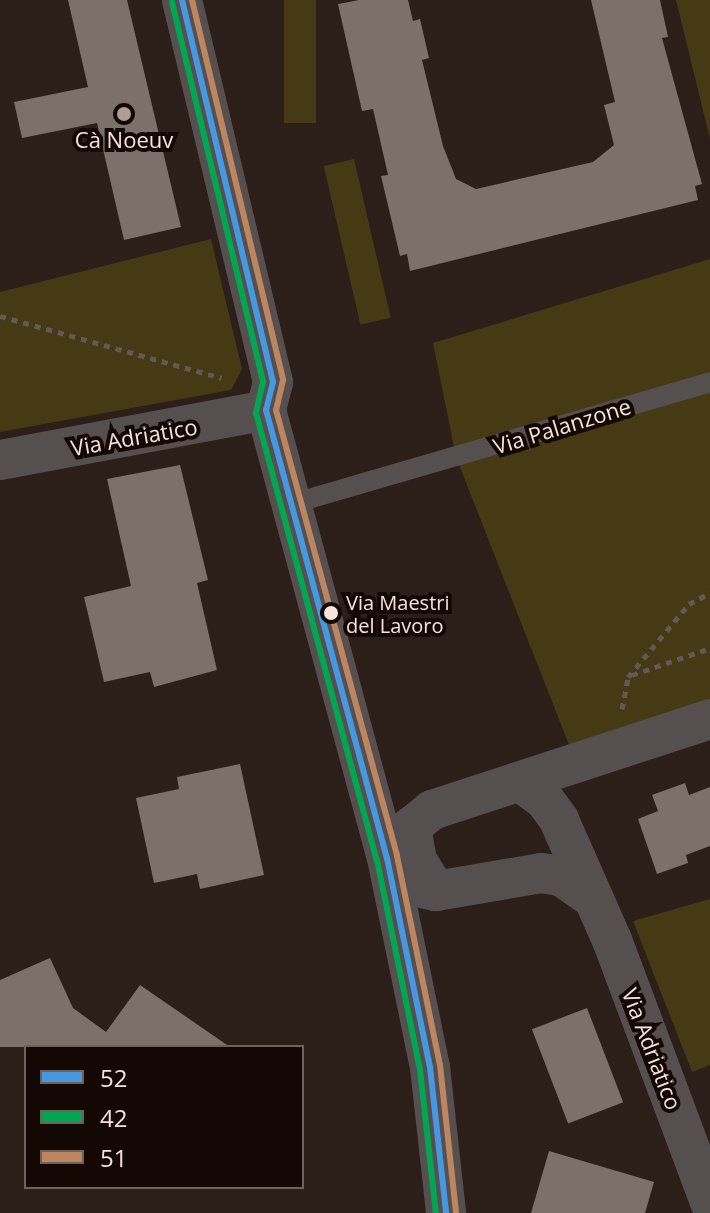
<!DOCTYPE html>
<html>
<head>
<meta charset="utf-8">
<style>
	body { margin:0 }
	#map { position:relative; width:710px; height:1213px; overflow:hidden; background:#2c1e19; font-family:"Open Sans",sans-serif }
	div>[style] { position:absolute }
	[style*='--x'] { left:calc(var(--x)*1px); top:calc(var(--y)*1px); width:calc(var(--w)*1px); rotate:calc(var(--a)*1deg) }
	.green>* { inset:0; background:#463a14; transform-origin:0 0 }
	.building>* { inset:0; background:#7c706a; transform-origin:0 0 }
	.path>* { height:5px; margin-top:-2.5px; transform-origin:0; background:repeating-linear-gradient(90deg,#605957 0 6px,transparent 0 12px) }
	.service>* { height:20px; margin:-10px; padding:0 10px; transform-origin:10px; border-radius:10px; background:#564f4f }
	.minor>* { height:40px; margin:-20px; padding:0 20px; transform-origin:20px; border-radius:20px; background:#564f4f }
	.bus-1>* { height:6px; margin:-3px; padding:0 3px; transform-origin:3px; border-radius:3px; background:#4699e1 }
	.bus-2>* { height:6px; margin:-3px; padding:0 3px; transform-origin:3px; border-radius:3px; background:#00a651 }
	.bus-3>* { height:6px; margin:-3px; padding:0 3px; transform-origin:3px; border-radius:3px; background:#bb8660 }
	.dots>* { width:22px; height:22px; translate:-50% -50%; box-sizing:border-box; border:4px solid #140805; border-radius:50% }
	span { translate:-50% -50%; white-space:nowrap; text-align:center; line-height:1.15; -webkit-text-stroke:8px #140805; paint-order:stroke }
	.bus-label { font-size:20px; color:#f6e3dc }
	.left { translate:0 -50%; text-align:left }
	.poi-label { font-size:22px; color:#f6e3dc }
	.street-label { font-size:22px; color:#f6e3dc }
	.legend { position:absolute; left:24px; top:1045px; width:280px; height:144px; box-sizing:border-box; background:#140805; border:2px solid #6e605b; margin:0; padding:10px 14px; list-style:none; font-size:24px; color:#f6e3dc }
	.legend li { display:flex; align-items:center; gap:16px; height:40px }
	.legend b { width:40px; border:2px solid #6e605b }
</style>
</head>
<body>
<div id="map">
	<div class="green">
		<div style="left:284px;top:0;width:32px;height:123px"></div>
		<div style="clip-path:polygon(676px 0,710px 0,710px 139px)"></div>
		<div style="left:354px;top:159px;width:163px;height:31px;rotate:77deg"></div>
		<div style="clip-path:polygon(211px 239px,242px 369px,231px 390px,0 432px,0 292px)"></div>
		<div style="clip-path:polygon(710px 259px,710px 706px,573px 755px,456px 457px,433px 343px)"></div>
		<div style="clip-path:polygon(710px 899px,710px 1065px,692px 1072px,633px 921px)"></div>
	</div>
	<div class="building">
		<div style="clip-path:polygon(68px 0,127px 0,181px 227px,124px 240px,97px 123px,22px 138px,14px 102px,88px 87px)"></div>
		<div style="clip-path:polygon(359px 0,408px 0,413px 21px,420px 19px,429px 58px,422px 60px,443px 146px,456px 179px,476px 189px,593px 162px,614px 145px,604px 105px,615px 102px,591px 0,660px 0,668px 37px,662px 38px,702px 184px,695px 186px,698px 200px,410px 271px,407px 254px,400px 256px,381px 176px,388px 175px,373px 109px,362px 111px,338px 4px)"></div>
		<div style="clip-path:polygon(180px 465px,208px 580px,197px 583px,217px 670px,154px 687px,150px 672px,104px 682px,84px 597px,131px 586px,107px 479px)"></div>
		<div style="clip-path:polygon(240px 764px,264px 875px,200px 889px,197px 874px,154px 883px,136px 798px,179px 789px,177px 777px)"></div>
		<div style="clip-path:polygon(685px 783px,689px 795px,710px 787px,710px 846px,686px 855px,688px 863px,657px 874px,638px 819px,658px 811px,652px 795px)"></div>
		<div style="clip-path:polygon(50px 958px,73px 1008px,106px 1032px,140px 985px,230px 1047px,0 1047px,0 980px)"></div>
		<div style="left:587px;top:1008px;width:101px;height:59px;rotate:69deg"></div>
		<div style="clip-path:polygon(549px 1151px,654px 1182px,645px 1213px,531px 1213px)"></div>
	</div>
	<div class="path">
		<div style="--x:0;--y:316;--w:230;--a:15.6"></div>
		<div style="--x:632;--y:675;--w:83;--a:-19.1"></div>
		<div style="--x:622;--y:709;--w:33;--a:-79"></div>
		<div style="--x:628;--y:677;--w:95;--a:-50.1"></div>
		<div style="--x:689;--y:604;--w:24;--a:-28"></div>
	</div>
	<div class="service">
		<div style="--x:291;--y:504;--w:436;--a:-16.2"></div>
	</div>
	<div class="minor">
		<div style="--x:182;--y:0;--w:393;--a:76.6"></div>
		<div style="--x:273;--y:382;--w:29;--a:104"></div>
		<div style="--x:266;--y:410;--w:464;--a:74.9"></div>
		<div style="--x:387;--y:858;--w:213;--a:78.4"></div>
		<div style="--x:430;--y:1067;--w:147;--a:83.7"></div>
		<div style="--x:0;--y:460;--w:271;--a:-10.6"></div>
		<div style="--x:523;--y:784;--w:26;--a:36"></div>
		<div style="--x:544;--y:799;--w:26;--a:54"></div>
		<div style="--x:559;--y:820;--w:131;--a:66.2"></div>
		<div style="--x:612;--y:940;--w:280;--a:69.5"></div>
		<div style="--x:412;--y:886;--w:25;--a:12"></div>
		<div style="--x:436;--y:891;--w:107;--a:-9.7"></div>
		<div style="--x:541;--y:873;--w:20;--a:9"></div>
		<div style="--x:561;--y:876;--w:37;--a:35"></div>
		<div style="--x:436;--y:891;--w:36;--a:-122"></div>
		<div style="--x:417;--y:861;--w:35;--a:-100"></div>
		<div style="--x:411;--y:827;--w:27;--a:-39"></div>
		<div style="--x:432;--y:810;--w:293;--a:-18.1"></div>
	</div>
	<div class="bus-1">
		<div style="--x:182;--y:0;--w:393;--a:76.6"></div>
		<div style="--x:273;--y:382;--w:29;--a:104"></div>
		<div style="--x:266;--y:410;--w:464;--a:74.9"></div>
		<div style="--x:387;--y:858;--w:213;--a:78.4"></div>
		<div style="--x:430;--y:1067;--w:147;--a:83.7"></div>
	</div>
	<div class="bus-2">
		<div style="--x:172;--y:2;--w:391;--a:76.5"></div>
		<div style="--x:263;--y:382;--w:32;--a:103"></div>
		<div style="--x:256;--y:413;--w:463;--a:74.9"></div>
		<div style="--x:377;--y:860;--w:213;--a:78.4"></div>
		<div style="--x:420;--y:1069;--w:145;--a:83.7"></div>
	</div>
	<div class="bus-3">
		<div style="--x:192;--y:0;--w:391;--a:76.5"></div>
		<div style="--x:283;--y:380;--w:31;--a:103"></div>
		<div style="--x:276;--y:410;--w:462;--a:74.8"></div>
		<div style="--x:397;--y:856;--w:213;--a:78.4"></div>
		<div style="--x:440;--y:1065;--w:148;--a:83.8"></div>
	</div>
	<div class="dots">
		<div style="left:124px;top:114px;background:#af9e98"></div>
		<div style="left:331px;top:613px;background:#f6e3dc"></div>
	</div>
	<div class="bus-label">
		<span class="left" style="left:346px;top:614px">Via Maestri<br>del Lavoro</span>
	</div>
	<div class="poi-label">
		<span style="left:124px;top:140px">Cà Noeuv</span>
	</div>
	<div class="street-label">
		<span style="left:562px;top:426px;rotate:-17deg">Via Palanzone</span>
		<span style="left:134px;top:437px;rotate:-10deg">Via Adriatico</span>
		<span style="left:652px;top:1049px;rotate:69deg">Via Adriatico</span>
	</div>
	<ul class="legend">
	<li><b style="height:10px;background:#4699e1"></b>52</li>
	<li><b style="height:10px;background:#00a651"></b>42</li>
	<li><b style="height:10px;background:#bb8660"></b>51</li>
	</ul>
</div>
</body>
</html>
